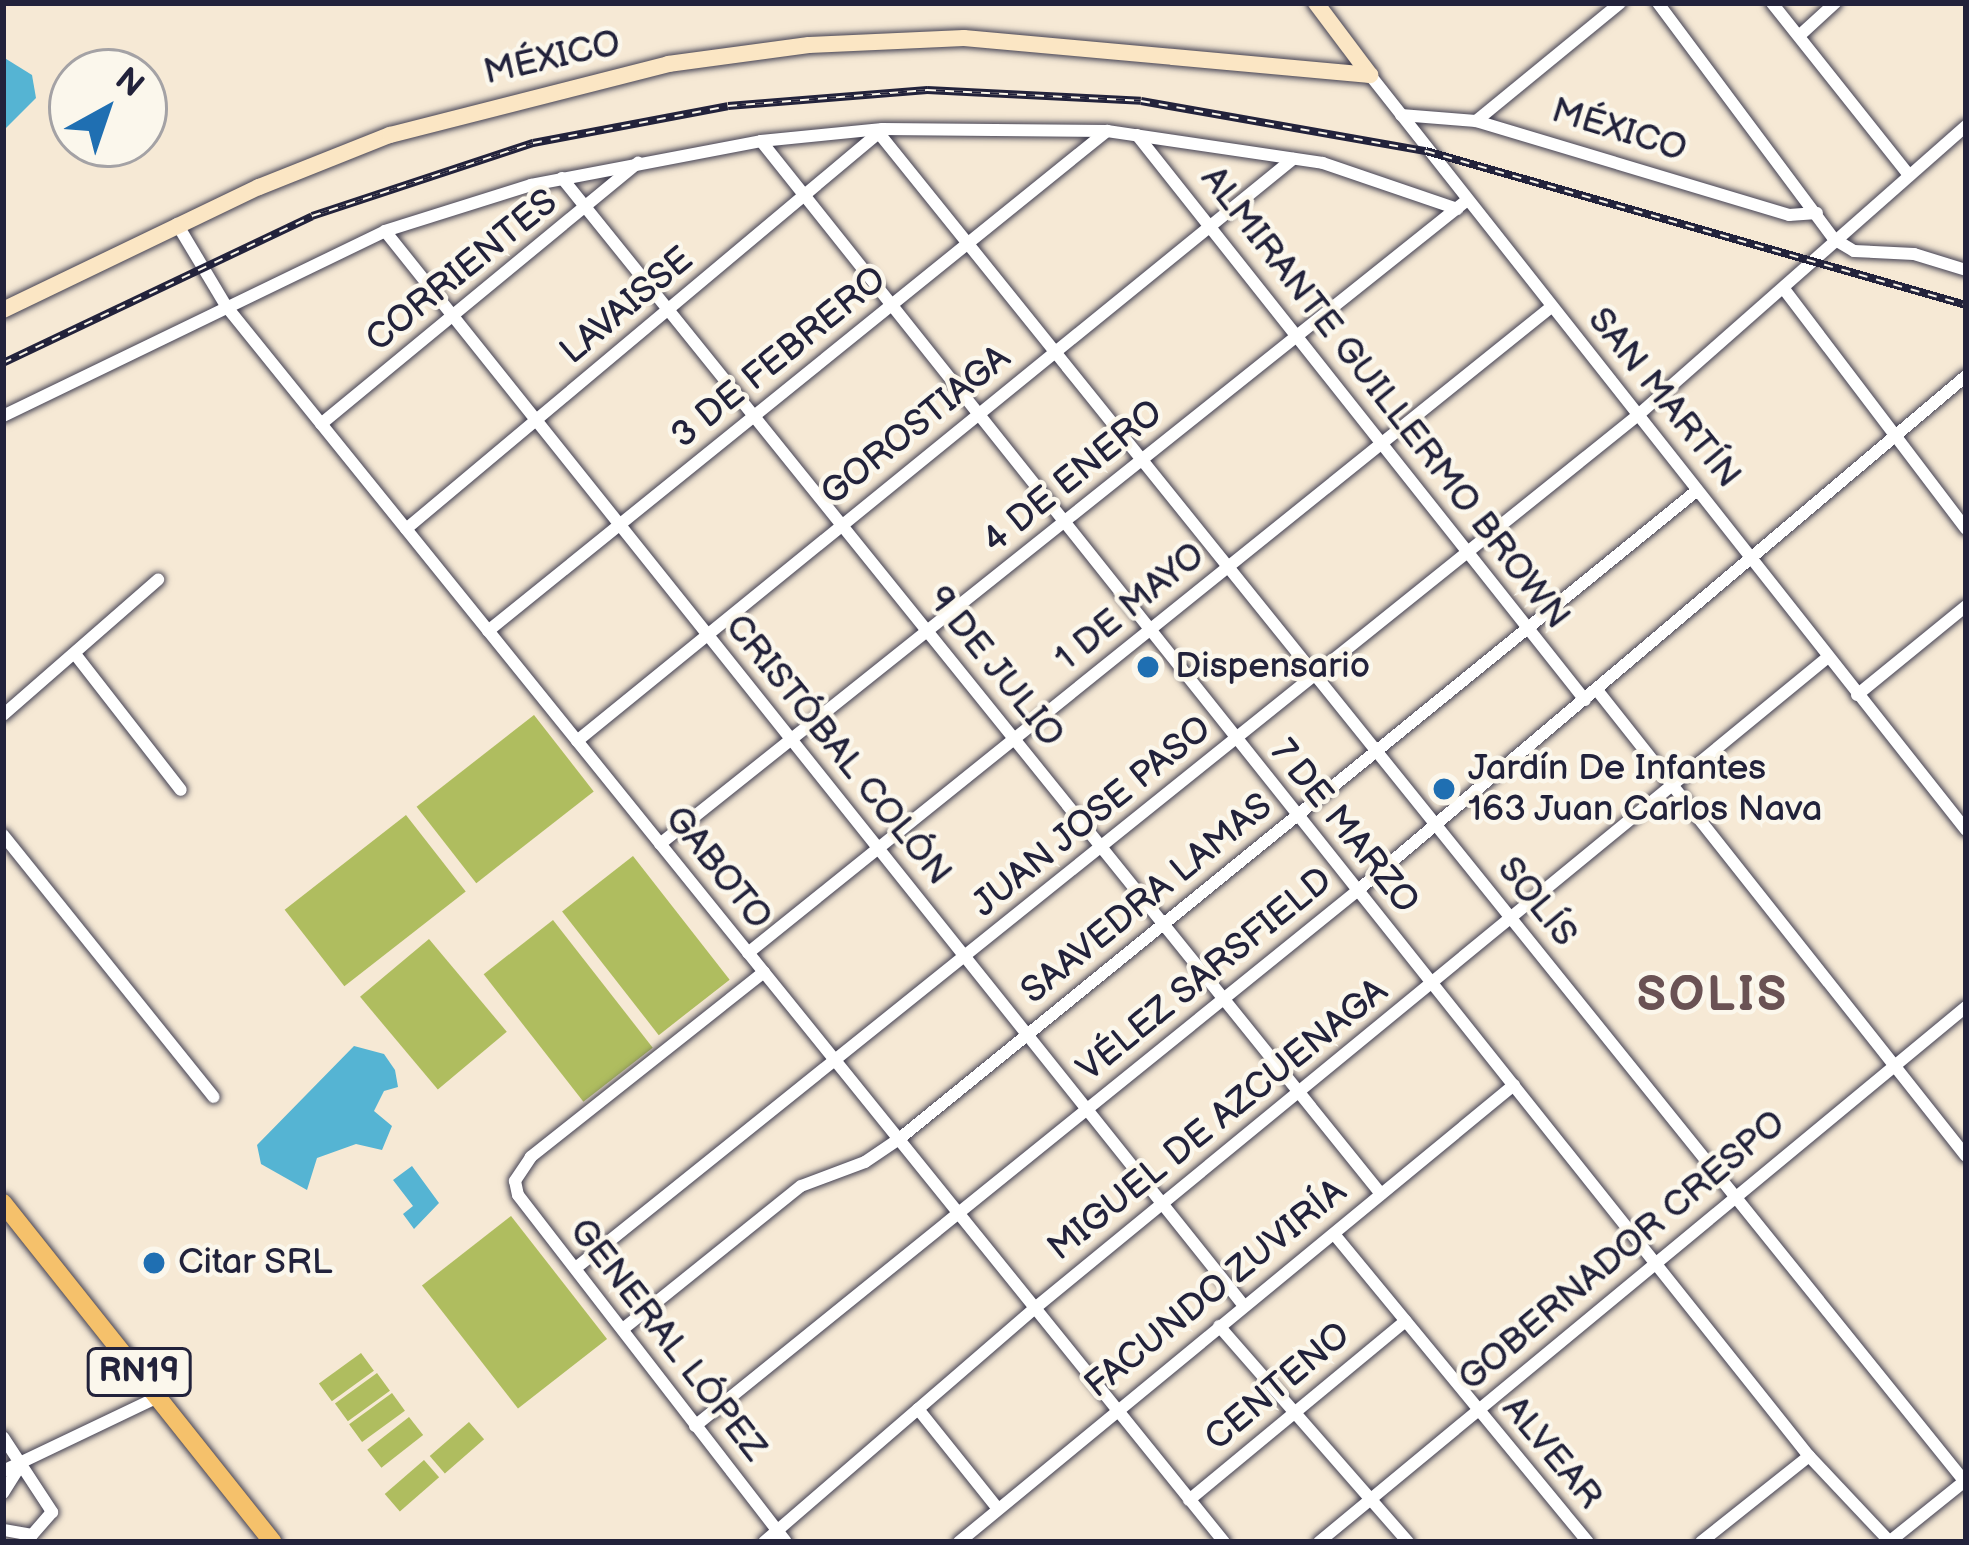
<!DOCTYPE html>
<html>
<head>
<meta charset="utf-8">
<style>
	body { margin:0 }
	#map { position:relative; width:1969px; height:1545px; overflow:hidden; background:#f6e9d5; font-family:"Balsamiq Sans",sans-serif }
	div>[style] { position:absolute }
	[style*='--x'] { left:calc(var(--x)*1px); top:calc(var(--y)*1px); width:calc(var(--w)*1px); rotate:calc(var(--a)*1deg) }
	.green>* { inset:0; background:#afbd5f; transform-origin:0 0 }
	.water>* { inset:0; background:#55b4d3 }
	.roads { filter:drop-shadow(0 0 3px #424052) drop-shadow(0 0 3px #424052) }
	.street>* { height:12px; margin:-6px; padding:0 6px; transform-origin:6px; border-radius:6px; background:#fff }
	.secondary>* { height:16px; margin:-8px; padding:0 8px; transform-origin:8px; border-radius:8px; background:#fbe6c4 }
	.primary>* { height:18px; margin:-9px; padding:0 9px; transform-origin:9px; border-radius:9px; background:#f5c16b }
	.rail>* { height:8px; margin-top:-4px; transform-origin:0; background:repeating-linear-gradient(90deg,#fbf7ec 0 9px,#22223b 0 18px); box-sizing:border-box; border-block:3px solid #22223b }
	.dots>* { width:33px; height:33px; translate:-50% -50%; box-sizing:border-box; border:6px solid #fbf7ec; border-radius:50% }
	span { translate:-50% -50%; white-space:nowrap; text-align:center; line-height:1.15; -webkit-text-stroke:9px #fbf7ec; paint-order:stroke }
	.shield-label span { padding:3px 9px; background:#fbf7ec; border:3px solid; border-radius:9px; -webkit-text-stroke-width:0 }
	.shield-label { font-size:33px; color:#22223b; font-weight:700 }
	.street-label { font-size:36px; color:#22223b }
	.poi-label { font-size:36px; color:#22223b }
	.left { translate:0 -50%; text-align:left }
	.district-label { font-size:48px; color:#6a5254; font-weight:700; letter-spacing:3px }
	.frame { position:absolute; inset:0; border:6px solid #22223b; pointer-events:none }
	.north { position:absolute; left:48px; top:48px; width:120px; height:120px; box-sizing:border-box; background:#fbf7ec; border:3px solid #a4a2a5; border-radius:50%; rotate:40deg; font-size:33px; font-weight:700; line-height:48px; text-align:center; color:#22223b }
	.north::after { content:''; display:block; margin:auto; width:42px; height:54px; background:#1f6fb2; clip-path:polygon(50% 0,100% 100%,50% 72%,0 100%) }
</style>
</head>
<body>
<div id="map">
	<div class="green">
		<div style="left:534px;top:715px;width:97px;height:149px;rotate:52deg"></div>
		<div style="left:406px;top:815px;width:97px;height:154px;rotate:52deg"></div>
		<div style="left:633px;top:856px;width:157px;height:90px;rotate:52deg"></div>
		<div style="left:553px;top:920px;width:162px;height:88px;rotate:52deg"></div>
		<div style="left:429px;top:939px;width:121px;height:90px;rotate:50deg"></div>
		<div style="left:511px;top:1216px;width:156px;height:113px;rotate:52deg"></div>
		<div style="left:361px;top:1353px;width:22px;height:52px;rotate:54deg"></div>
		<div style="left:377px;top:1373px;width:22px;height:52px;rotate:54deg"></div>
		<div style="left:392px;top:1393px;width:22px;height:53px;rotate:54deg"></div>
		<div style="left:409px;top:1417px;width:23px;height:53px;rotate:52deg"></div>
		<div style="left:469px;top:1422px;width:23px;height:52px;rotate:49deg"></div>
		<div style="left:424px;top:1460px;width:23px;height:52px;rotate:49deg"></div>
	</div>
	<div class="water">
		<div style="clip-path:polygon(3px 57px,32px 75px,36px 98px,3px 131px)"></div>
		<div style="clip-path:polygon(354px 1046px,384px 1054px,395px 1070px,398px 1087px,384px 1091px,374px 1111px,392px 1126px,382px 1150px,356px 1144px,317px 1158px,307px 1190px,261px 1164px,257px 1145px)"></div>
		<div style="clip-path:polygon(412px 1166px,439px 1203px,414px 1229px,403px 1214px,413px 1206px,393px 1180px)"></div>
	</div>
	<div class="roads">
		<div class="street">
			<div style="--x:1658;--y:3;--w:294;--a:53.3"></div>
			<div style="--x:1834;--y:239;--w:23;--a:31"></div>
			<div style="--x:1854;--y:251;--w:60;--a:2.9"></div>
			<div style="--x:1914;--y:254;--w:54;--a:17.1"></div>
			<div style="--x:1772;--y:3;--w:217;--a:51.5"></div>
			<div style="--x:1799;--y:36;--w:49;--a:-42.5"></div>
			<div style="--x:1370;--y:75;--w:962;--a:51.71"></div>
			<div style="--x:1401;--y:115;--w:75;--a:4.6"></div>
			<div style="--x:1476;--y:121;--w:327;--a:16.7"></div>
			<div style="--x:1789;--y:215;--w:28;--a:-4"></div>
			<div style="--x:1476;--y:121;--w:186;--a:-39.3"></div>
			<div style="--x:1137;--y:135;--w:721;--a:51.59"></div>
			<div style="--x:882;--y:137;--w:1725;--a:51.16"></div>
			<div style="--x:761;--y:141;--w:1682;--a:51.45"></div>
			<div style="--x:1809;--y:1456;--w:118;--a:46.7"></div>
			<div style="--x:562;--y:178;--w:1305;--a:51.13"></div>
			<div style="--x:177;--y:224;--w:96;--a:59.1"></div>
			<div style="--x:226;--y:306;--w:1589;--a:51.08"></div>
			<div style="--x:385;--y:231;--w:1376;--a:51.37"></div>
			<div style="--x:1784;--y:289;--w:301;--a:52.8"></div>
			<div style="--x:3;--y:416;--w:424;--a:-25.8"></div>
			<div style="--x:385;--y:231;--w:153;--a:-17.5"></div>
			<div style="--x:531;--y:185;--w:234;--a:-10.8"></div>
			<div style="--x:761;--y:141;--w:122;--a:-5.7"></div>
			<div style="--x:882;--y:129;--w:225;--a:0.5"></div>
			<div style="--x:1107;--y:131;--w:218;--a:8.4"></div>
			<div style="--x:1323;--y:163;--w:142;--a:18.9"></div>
			<div style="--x:321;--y:424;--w:411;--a:-39.5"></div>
			<div style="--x:406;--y:529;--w:621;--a:-39.97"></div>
			<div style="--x:488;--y:631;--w:796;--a:-38.93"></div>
			<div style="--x:75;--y:654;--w:172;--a:52.1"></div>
			<div style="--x:1597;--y:690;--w:594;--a:51.63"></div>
			<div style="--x:1857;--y:695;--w:141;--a:-39.2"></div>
			<div style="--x:3;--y:715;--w:206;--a:-41.1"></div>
			<div style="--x:577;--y:741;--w:923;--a:-39.11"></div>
			<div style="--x:3;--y:835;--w:336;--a:51.2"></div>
			<div style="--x:660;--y:844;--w:1031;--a:-38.58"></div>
			<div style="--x:748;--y:953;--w:1029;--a:-38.81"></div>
			<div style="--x:764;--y:972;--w:298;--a:141.6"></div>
			<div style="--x:531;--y:1157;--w:29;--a:124"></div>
			<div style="--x:515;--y:1181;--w:14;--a:78"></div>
			<div style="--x:518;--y:1195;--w:438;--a:52.3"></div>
			<div style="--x:1334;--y:1234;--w:399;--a:50.5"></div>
			<div style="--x:577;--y:1267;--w:1359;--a:-38.76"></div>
			<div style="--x:1637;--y:416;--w:439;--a:-41.4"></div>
			<div style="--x:1219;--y:1326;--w:287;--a:48.8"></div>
			<div style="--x:623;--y:1329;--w:228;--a:-38.8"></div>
			<div style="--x:801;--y:1186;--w:68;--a:-20.6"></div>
			<div style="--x:865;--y:1162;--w:41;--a:-34.1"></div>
			<div style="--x:899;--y:1139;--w:1026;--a:-39.1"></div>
			<div style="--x:918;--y:1409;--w:128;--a:51.3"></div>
			<div style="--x:695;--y:1426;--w:851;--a:-38.94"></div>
			<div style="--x:1357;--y:891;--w:798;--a:-40.22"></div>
			<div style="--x:3;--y:1437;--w:90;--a:56.8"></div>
			<div style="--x:52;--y:1512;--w:30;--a:131"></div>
			<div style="--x:32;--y:1535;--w:29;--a:-170"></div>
			<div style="--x:3;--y:1471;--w:172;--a:-25.5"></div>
			<div style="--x:3;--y:1493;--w:36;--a:-58"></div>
			<div style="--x:1189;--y:1500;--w:281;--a:-39.6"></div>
			<div style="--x:764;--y:1542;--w:358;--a:-40.8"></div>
			<div style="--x:1035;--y:1308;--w:1025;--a:-39.38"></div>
			<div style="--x:959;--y:1542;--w:719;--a:-39.47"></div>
			<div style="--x:1319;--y:1542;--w:840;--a:-39.59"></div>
			<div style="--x:1701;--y:1542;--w:138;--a:-38.5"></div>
			<div style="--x:1889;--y:1542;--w:99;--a:-38.8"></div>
		</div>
		<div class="secondary">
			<div style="--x:1316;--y:3;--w:90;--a:53.1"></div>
			<div style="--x:3;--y:310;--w:284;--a:-25.7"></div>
			<div style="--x:259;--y:187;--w:141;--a:-21.7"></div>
			<div style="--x:390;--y:135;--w:287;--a:-14.3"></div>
			<div style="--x:668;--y:64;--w:142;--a:-7.7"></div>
			<div style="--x:809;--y:45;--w:155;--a:-2.6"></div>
			<div style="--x:964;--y:38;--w:408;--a:5.2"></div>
		</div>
		<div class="primary">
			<div style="--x:3;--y:1203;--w:433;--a:51.5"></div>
		</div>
	</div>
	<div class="rail">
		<div style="--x:3;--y:363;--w:342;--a:-25.4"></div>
		<div style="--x:312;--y:216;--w:233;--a:-18.3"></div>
		<div style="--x:533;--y:143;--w:198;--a:-10.7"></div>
		<div style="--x:728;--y:106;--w:200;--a:-4.6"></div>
		<div style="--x:927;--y:90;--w:214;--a:2.9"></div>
		<div style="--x:1141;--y:101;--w:289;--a:10"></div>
		<div style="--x:1426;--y:151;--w:562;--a:15.92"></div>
	</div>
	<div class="dots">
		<div style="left:1148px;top:667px;background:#1f6fb2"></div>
		<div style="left:1444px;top:789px;background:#1f6fb2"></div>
		<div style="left:154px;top:1263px;background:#1f6fb2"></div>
	</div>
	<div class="shield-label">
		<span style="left:139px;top:1372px">RN19</span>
	</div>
	<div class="street-label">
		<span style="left:552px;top:58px;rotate:-13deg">MÉXICO</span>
		<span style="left:1619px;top:130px;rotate:17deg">MÉXICO</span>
		<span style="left:462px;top:271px;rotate:-39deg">CORRIENTES</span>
		<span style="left:627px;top:306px;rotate:-40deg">LAVAISSE</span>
		<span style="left:779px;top:358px;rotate:-39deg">3 DE FEBRERO</span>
		<span style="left:1385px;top:398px;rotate:52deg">ALMIRANTE GUILLERMO BROWN</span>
		<span style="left:1664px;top:398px;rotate:51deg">SAN MARTÍN</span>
		<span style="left:916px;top:426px;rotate:-39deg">GOROSTIAGA</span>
		<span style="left:1073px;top:477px;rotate:-39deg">4 DE ENERO</span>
		<span style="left:1130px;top:607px;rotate:-39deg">1 DE MAYO</span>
		<span style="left:995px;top:667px;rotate:51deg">9 DE JULIO</span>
		<span style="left:838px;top:750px;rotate:51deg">CRISTÓBAL COLÓN</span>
		<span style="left:1092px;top:817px;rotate:-39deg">JUAN JOSE PASO</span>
		<span style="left:1344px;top:827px;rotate:51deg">7 DE MARZO</span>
		<span style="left:718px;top:868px;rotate:51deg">GABOTO</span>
		<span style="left:1147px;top:899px;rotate:-39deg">SAAVEDRA LAMAS</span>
		<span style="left:1537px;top:902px;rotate:51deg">SOLÍS</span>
		<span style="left:1205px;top:975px;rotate:-39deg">VÉLEZ SARSFIELD</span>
		<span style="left:1218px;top:1120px;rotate:-39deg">MIGUEL DE AZCUENAGA</span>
		<span style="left:1622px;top:1251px;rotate:-40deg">GOBERNADOR CRESPO</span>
		<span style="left:1216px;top:1289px;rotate:-39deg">FACUNDO ZUVIRÍA</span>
		<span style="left:668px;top:1340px;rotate:52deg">GENERAL LÓPEZ</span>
		<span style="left:1278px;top:1387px;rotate:-40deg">CENTENO</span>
		<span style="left:1552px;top:1453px;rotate:50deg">ALVEAR</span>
	</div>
	<div class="poi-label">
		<span class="left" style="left:1175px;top:667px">Dispensario</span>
		<span class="left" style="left:1468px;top:789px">Jardín De Infantes<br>163 Juan Carlos Nava</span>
		<span class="left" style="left:178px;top:1263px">Citar SRL</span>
	</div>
	<div class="district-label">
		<span style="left:1713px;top:996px">SOLIS</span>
	</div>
	<div class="frame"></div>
	<div class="north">N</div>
</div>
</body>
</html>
